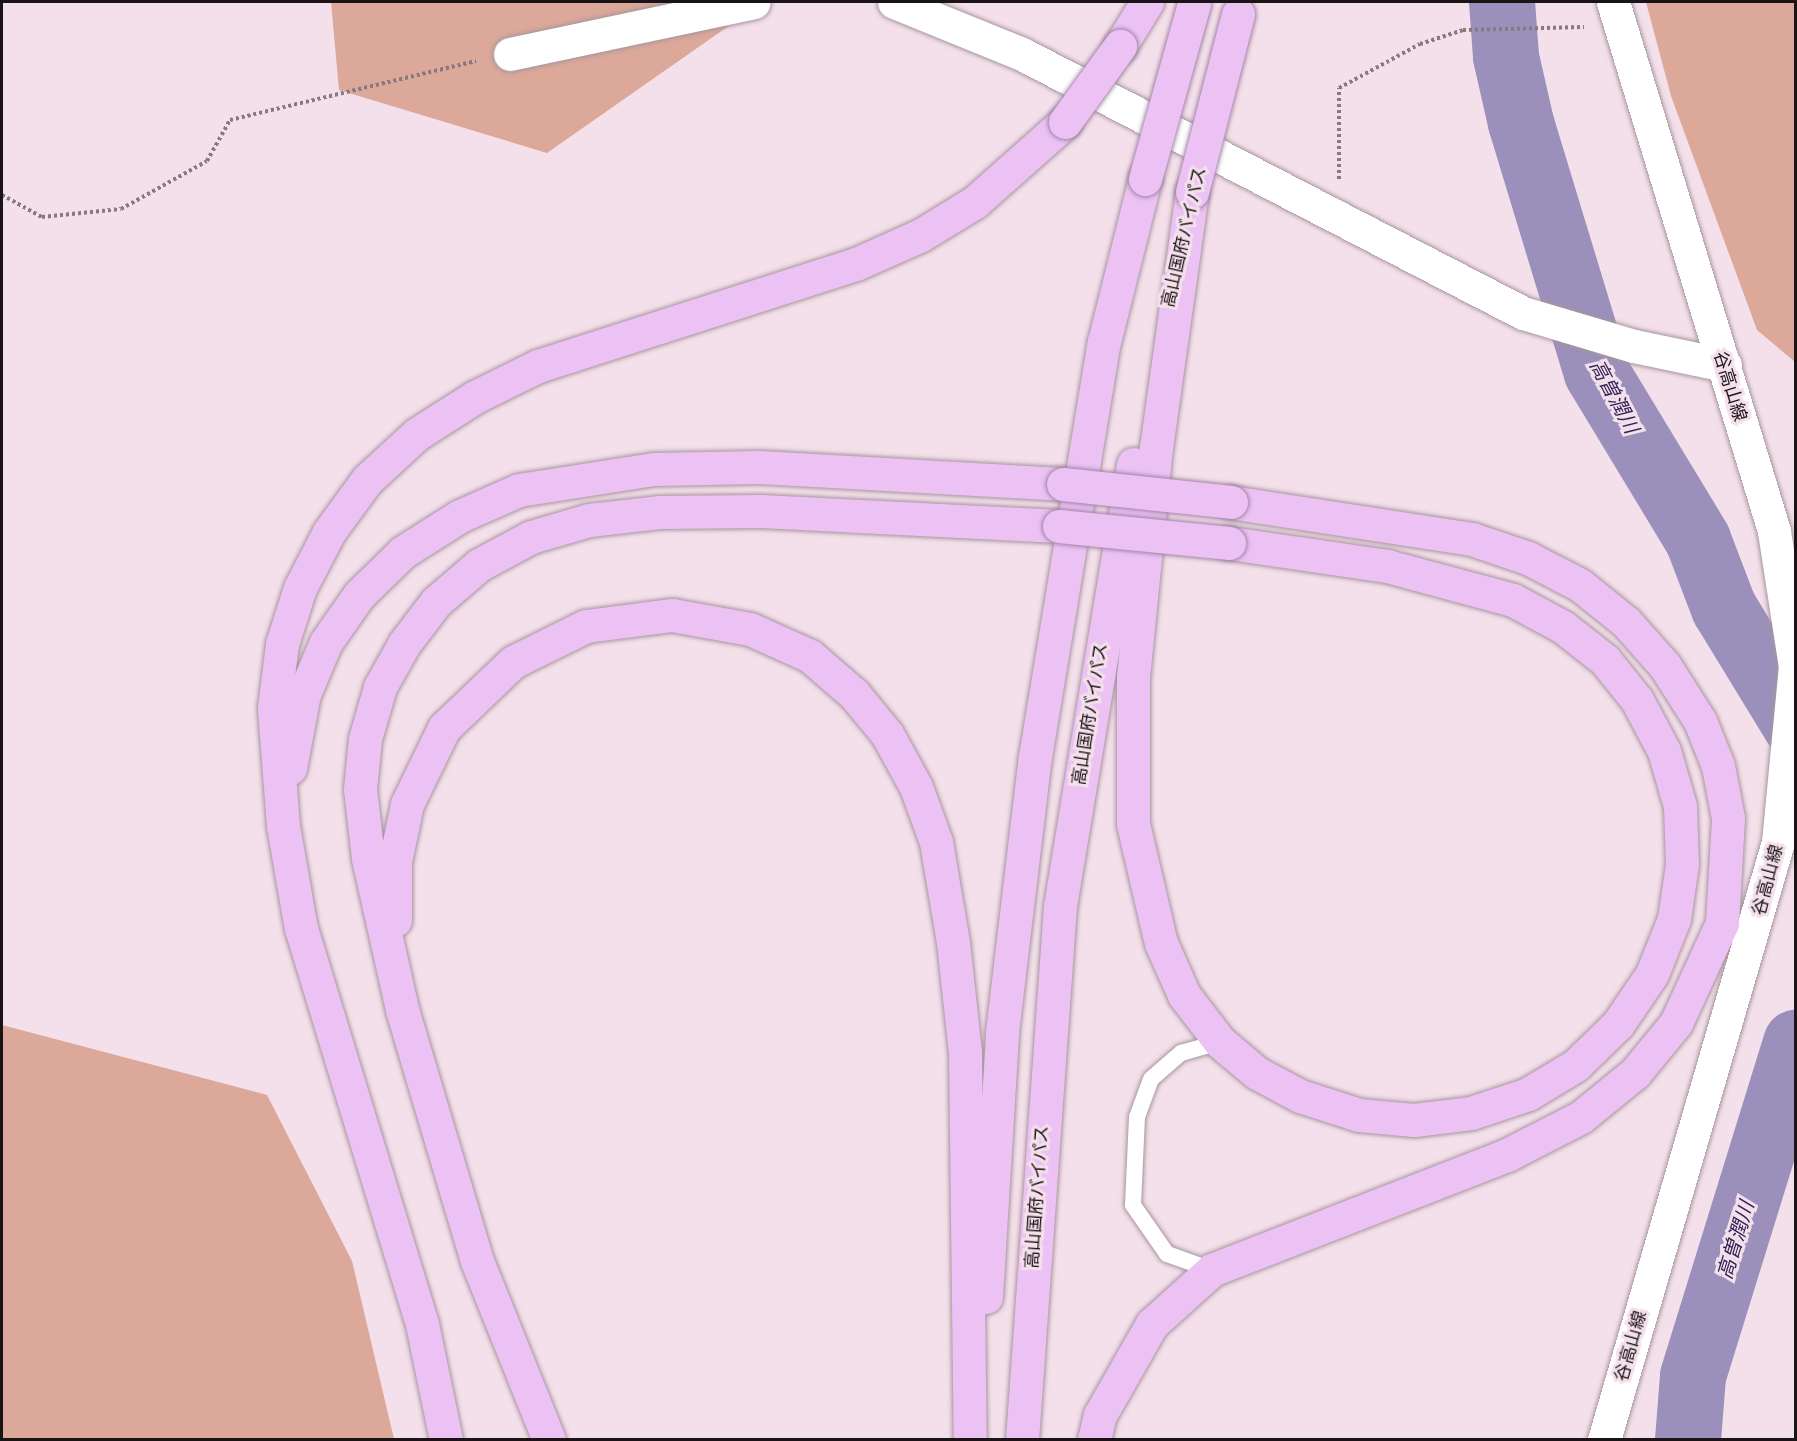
<!DOCTYPE html>
<html>
<head>
<meta charset="utf-8">
<style>
	body { margin:0 }
	#map { position:relative; width:1797px; height:1441px; overflow:hidden; background:#f4e0ea; font-family:Commissioner,"Noto Sans JP",sans-serif }
	div>[style] { position:absolute }
	[style*='--x'] { left:calc(var(--x)*1px); top:calc(var(--y)*1px); width:calc(var(--w)*1px); rotate:calc(var(--a)*1deg) }
	.forest>* { inset:0; background:#dba899 }
	.river>* { height:66px; margin:-33px; padding:0 33px; transform-origin:33px; border-radius:33px; background:#9a90bb }
	.path>* { height:4px; margin-top:-2px; transform-origin:0; background:repeating-linear-gradient(90deg,#86797f 0 3px,transparent 0 6px) }
	.roads { filter:drop-shadow(0 0 2px #a7959e) drop-shadow(0 0 2px #a7959e) }
	.service>* { height:16px; margin:-8px; padding:0 8px; transform-origin:8px; border-radius:8px; background:#fff }
	.minor>* { height:33px; margin:-16.5px; padding:0 16.5px; transform-origin:16.5px; border-radius:16.5px; background:#fff }
	.secondary>* { height:33px; margin:-16.5px; padding:0 16.5px; transform-origin:16.5px; border-radius:16.5px; background:#fff }
	.motorway>* { height:33px; margin:-16.5px; padding:0 16.5px; transform-origin:16.5px; border-radius:16.5px; background:#ecc2f5 }
	.bridges { filter:drop-shadow(0 0 2px #a385a7) drop-shadow(0 0 2px #a385a7) }
	.motorway-bridge>* { height:33px; margin:-16.5px; padding:0 16.5px; transform-origin:16.5px; border-radius:16.5px; background:#ecc2f5 }
	span { translate:-50% -50%; white-space:nowrap; text-align:center; line-height:1.15; -webkit-text-stroke:6px #f4e0ea; paint-order:stroke }
	.street-label { font-size:18px; color:#1b1417 }
	.water-label { font-size:20px; color:#332258; font-style:italic }
	.frame { position:absolute; inset:0; border:3px solid #1b1417; pointer-events:none }
</style>
</head>
<body>
<div id="map">
	<div class="forest">
		<div style="clip-path:polygon(331px 2px,763px 2px,547px 153px,339px 90px)"></div>
		<div style="clip-path:polygon(1646px 2px,1795px 2px,1795px 362px,1757px 330px,1671px 96px)"></div>
		<div style="clip-path:polygon(2px 1025px,267px 1095px,352px 1261px,394px 1439px,2px 1439px)"></div>
	</div>
	<div class="river">
		<div style="--x:1502;--y:2;--w:55;--a:85.8"></div>
		<div style="--x:1506;--y:57;--w:68;--a:77.2"></div>
		<div style="--x:1521;--y:123;--w:261;--a:73.1"></div>
		<div style="--x:1597;--y:373;--w:195;--a:58.8"></div>
		<div style="--x:1698;--y:540;--w:73;--a:69.1"></div>
		<div style="--x:1724;--y:608;--w:138;--a:58.6"></div>
		<div style="--x:1688;--y:1440;--w:64;--a:-85.5"></div>
		<div style="--x:1693;--y:1376;--w:349;--a:-72.8"></div>
	</div>
	<div class="path">
		<div style="--x:1339;--y:179;--w:91;--a:-90"></div>
		<div style="--x:1339;--y:88;--w:92;--a:-28.5"></div>
		<div style="--x:1420;--y:44;--w:45;--a:-18"></div>
		<div style="--x:1463;--y:30;--w:121;--a:-1.4"></div>
		<div style="--x:2;--y:195;--w:46;--a:28.8"></div>
		<div style="--x:42;--y:217;--w:79;--a:-5.8"></div>
		<div style="--x:121;--y:209;--w:98;--a:-29.2"></div>
		<div style="--x:207;--y:161;--w:47;--a:-60.7"></div>
		<div style="--x:230;--y:120;--w:253;--a:-13.5"></div>
	</div>
	<div class="roads">
		<div class="service">
			<div style="--x:1212;--y:1270;--w:48;--a:-160.4"></div>
			<div style="--x:1167;--y:1254;--w:60;--a:-124.8"></div>
			<div style="--x:1133;--y:1205;--w:88;--a:-87.4"></div>
			<div style="--x:1137;--y:1117;--w:40;--a:-69.8"></div>
			<div style="--x:1151;--y:1079;--w:40;--a:-41"></div>
			<div style="--x:1181;--y:1053;--w:41;--a:-15.8"></div>
		</div>
		<div class="minor">
			<div style="--x:894;--y:2;--w:138;--a:22.1"></div>
			<div style="--x:1022;--y:54;--w:564;--a:27.34"></div>
			<div style="--x:1523;--y:313;--w:116;--a:16.6"></div>
			<div style="--x:1634;--y:346;--w:93;--a:11.8"></div>
			<div style="--x:510;--y:54;--w:249;--a:-12"></div>
		</div>
		<div class="secondary">
			<div style="--x:1604;--y:1440;--w:623;--a:-73.78"></div>
			<div style="--x:1778;--y:842;--w:176;--a:-84.5"></div>
			<div style="--x:1795;--y:667;--w:138;--a:-98.8"></div>
			<div style="--x:1774;--y:531;--w:553;--a:-106.93"></div>
		</div>
		<div class="motorway">
			<div style="--x:1120;--y:46;--w:52;--a:-58.5"></div>
			<div style="--x:1192;--y:192;--w:258;--a:98"></div>
			<div style="--x:1156;--y:447;--w:230;--a:95.7"></div>
			<div style="--x:1133;--y:676;--w:148;--a:90"></div>
			<div style="--x:1133;--y:824;--w:122;--a:76.8"></div>
			<div style="--x:1161;--y:943;--w:57;--a:66.1"></div>
			<div style="--x:1184;--y:995;--w:59;--a:52.5"></div>
			<div style="--x:1220;--y:1042;--w:48;--a:40"></div>
			<div style="--x:1257;--y:1073;--w:49;--a:28.1"></div>
			<div style="--x:1300;--y:1096;--w:62;--a:17.9"></div>
			<div style="--x:1359;--y:1115;--w:55;--a:5.2"></div>
			<div style="--x:1414;--y:1120;--w:57;--a:-7"></div>
			<div style="--x:1471;--y:1113;--w:60;--a:-18.4"></div>
			<div style="--x:1528;--y:1094;--w:56;--a:-31.1"></div>
			<div style="--x:1576;--y:1065;--w:59;--a:-44.3"></div>
			<div style="--x:1618;--y:1024;--w:60;--a:-55.8"></div>
			<div style="--x:1652;--y:974;--w:59;--a:-68.2"></div>
			<div style="--x:1674;--y:919;--w:56;--a:-81.7"></div>
			<div style="--x:1682;--y:864;--w:58;--a:-92"></div>
			<div style="--x:1680;--y:806;--w:57;--a:-106.2"></div>
			<div style="--x:1664;--y:751;--w:58;--a:-117.9"></div>
			<div style="--x:1637;--y:700;--w:51;--a:-128.7"></div>
			<div style="--x:1605;--y:660;--w:53;--a:-141.8"></div>
			<div style="--x:1563;--y:627;--w:57;--a:-151.6"></div>
			<div style="--x:1513;--y:600;--w:131;--a:-164.9"></div>
			<div style="--x:1387;--y:566;--w:160;--a:-171.7"></div>
			<div style="--x:290;--y:768;--w:75;--a:-79.3"></div>
			<div style="--x:304;--y:694;--w:56;--a:-67.1"></div>
			<div style="--x:326;--y:642;--w:57;--a:-54.9"></div>
			<div style="--x:359;--y:595;--w:62;--a:-44.3"></div>
			<div style="--x:403;--y:552;--w:67;--a:-32.3"></div>
			<div style="--x:460;--y:516;--w:64;--a:-23.8"></div>
			<div style="--x:519;--y:490;--w:136;--a:-8.9"></div>
			<div style="--x:653;--y:469;--w:106;--a:-1.1"></div>
			<div style="--x:759;--y:467;--w:304;--a:3.2"></div>
			<div style="--x:395;--y:920;--w:58;--a:-90"></div>
			<div style="--x:395;--y:862;--w:59;--a:-78.3"></div>
			<div style="--x:407;--y:804;--w:85;--a:-64"></div>
			<div style="--x:444;--y:728;--w:95;--a:-43.7"></div>
			<div style="--x:513;--y:662;--w:81;--a:-26.3"></div>
			<div style="--x:586;--y:626;--w:87;--a:-7.3"></div>
			<div style="--x:672;--y:615;--w:79;--a:10.2"></div>
			<div style="--x:750;--y:629;--w:66;--a:24.2"></div>
			<div style="--x:810;--y:656;--w:58;--a:40.8"></div>
			<div style="--x:854;--y:694;--w:52;--a:50.5"></div>
			<div style="--x:887;--y:734;--w:60;--a:61.3"></div>
			<div style="--x:916;--y:787;--w:59;--a:70"></div>
			<div style="--x:936;--y:842;--w:101;--a:80.4"></div>
			<div style="--x:953;--y:942;--w:112;--a:83.8"></div>
			<div style="--x:965;--y:1053;--w:387;--a:89.3"></div>
			<div style="--x:986;--y:1297;--w:265;--a:-86.5"></div>
			<div style="--x:1002;--y:1032;--w:277;--a:-83.2"></div>
			<div style="--x:1035;--y:757;--w:421;--a:-80.6"></div>
			<div style="--x:1104;--y:342;--w:168;--a:-75.9"></div>
			<div style="--x:446;--y:1440;--w:118;--a:-101.7"></div>
			<div style="--x:422;--y:1324;--w:413;--a:-107"></div>
			<div style="--x:301;--y:929;--w:105;--a:-99.9"></div>
			<div style="--x:283;--y:826;--w:118;--a:-94.4"></div>
			<div style="--x:274;--y:708;--w:64;--a:-82.9"></div>
			<div style="--x:282;--y:644;--w:59;--a:-72.2"></div>
			<div style="--x:300;--y:588;--w:63;--a:-62.6"></div>
			<div style="--x:329;--y:532;--w:64;--a:-53.8"></div>
			<div style="--x:367;--y:480;--w:68;--a:-42.6"></div>
			<div style="--x:417;--y:434;--w:69;--a:-32.5"></div>
			<div style="--x:475;--y:397;--w:70;--a:-26.2"></div>
			<div style="--x:538;--y:366;--w:334;--a:-17.8"></div>
			<div style="--x:856;--y:264;--w:71;--a:-24"></div>
			<div style="--x:921;--y:235;--w:63;--a:-31.4"></div>
			<div style="--x:975;--y:202;--w:120;--a:-41.6"></div>
			<div style="--x:549;--y:1440;--w:193;--a:-111.9"></div>
			<div style="--x:477;--y:1261;--w:263;--a:-106.6"></div>
			<div style="--x:402;--y:1009;--w:155;--a:-102.7"></div>
			<div style="--x:368;--y:858;--w:69;--a:-96.6"></div>
			<div style="--x:360;--y:789;--w:50;--a:-84.3"></div>
			<div style="--x:365;--y:739;--w:54;--a:-73.9"></div>
			<div style="--x:380;--y:687;--w:49;--a:-60.8"></div>
			<div style="--x:404;--y:644;--w:53;--a:-52.7"></div>
			<div style="--x:436;--y:602;--w:57;--a:-40.7"></div>
			<div style="--x:479;--y:565;--w:59;--a:-28.3"></div>
			<div style="--x:531;--y:537;--w:60;--a:-16.3"></div>
			<div style="--x:589;--y:520;--w:70;--a:-6.5"></div>
			<div style="--x:659;--y:512;--w:102;--a:-0.6"></div>
			<div style="--x:761;--y:511;--w:298;--a:2.9"></div>
			<div style="--x:1022;--y:1440;--w:535;--a:-85.93"></div>
			<div style="--x:1060;--y:906;--w:448;--a:-80.6"></div>
			<div style="--x:1094;--y:1440;--w:26;--a:-77"></div>
			<div style="--x:1100;--y:1415;--w:105;--a:-60.3"></div>
			<div style="--x:1152;--y:1324;--w:81;--a:-42"></div>
			<div style="--x:1212;--y:1270;--w:317;--a:-21.3"></div>
			<div style="--x:1507;--y:1155;--w:83;--a:-27.2"></div>
			<div style="--x:1581;--y:1117;--w:70;--a:-39.2"></div>
			<div style="--x:1635;--y:1073;--w:65;--a:-50.6"></div>
			<div style="--x:1676;--y:1023;--w:110;--a:-65.3"></div>
			<div style="--x:1722;--y:923;--w:105;--a:-86.7"></div>
			<div style="--x:1728;--y:818;--w:53;--a:-100.9"></div>
			<div style="--x:1718;--y:766;--w:48;--a:-111.8"></div>
			<div style="--x:1700;--y:721;--w:65;--a:-122.5"></div>
			<div style="--x:1665;--y:666;--w:59;--a:-131.6"></div>
			<div style="--x:1626;--y:622;--w:59;--a:-141.2"></div>
			<div style="--x:1580;--y:585;--w:59;--a:-152.6"></div>
			<div style="--x:1528;--y:558;--w:59;--a:-161.3"></div>
			<div style="--x:1472;--y:539;--w:244;--a:-171.3"></div>
		</div>
	</div>
	<div class="bridges">
		<div class="motorway-bridge">
			<div style="--x:1065;--y:122;--w:94;--a:-54.1"></div>
			<div style="--x:1145;--y:179;--w:183;--a:-74.4"></div>
			<div style="--x:1192;--y:192;--w:184;--a:-75.5"></div>
			<div style="--x:1063;--y:484;--w:169;--a:6.1"></div>
			<div style="--x:1059;--y:526;--w:171;--a:5.7"></div>
		</div>
	</div>
	<div class="street-label">
		<span style="left:1183px;top:237px;rotate:-77deg">高山国府バイパス</span>
		<span style="left:1731px;top:386px;rotate:73deg">谷高山線</span>
		<span style="left:1089px;top:714px;rotate:-81deg">高山国府バイパス</span>
		<span style="left:1767px;top:880px;rotate:-75deg">谷高山線</span>
		<span style="left:1036px;top:1197px;rotate:-86deg">高山国府バイパス</span>
		<span style="left:1630px;top:1346px;rotate:-74deg">谷高山線</span>
	</div>
	<div class="water-label">
		<span style="left:1615px;top:396px;rotate:62deg">高曽潤川</span>
		<span style="left:1735px;top:1240px;rotate:-73deg">高曽潤川</span>
	</div>
	<div class="frame"></div>
</div>
</body>
</html>
